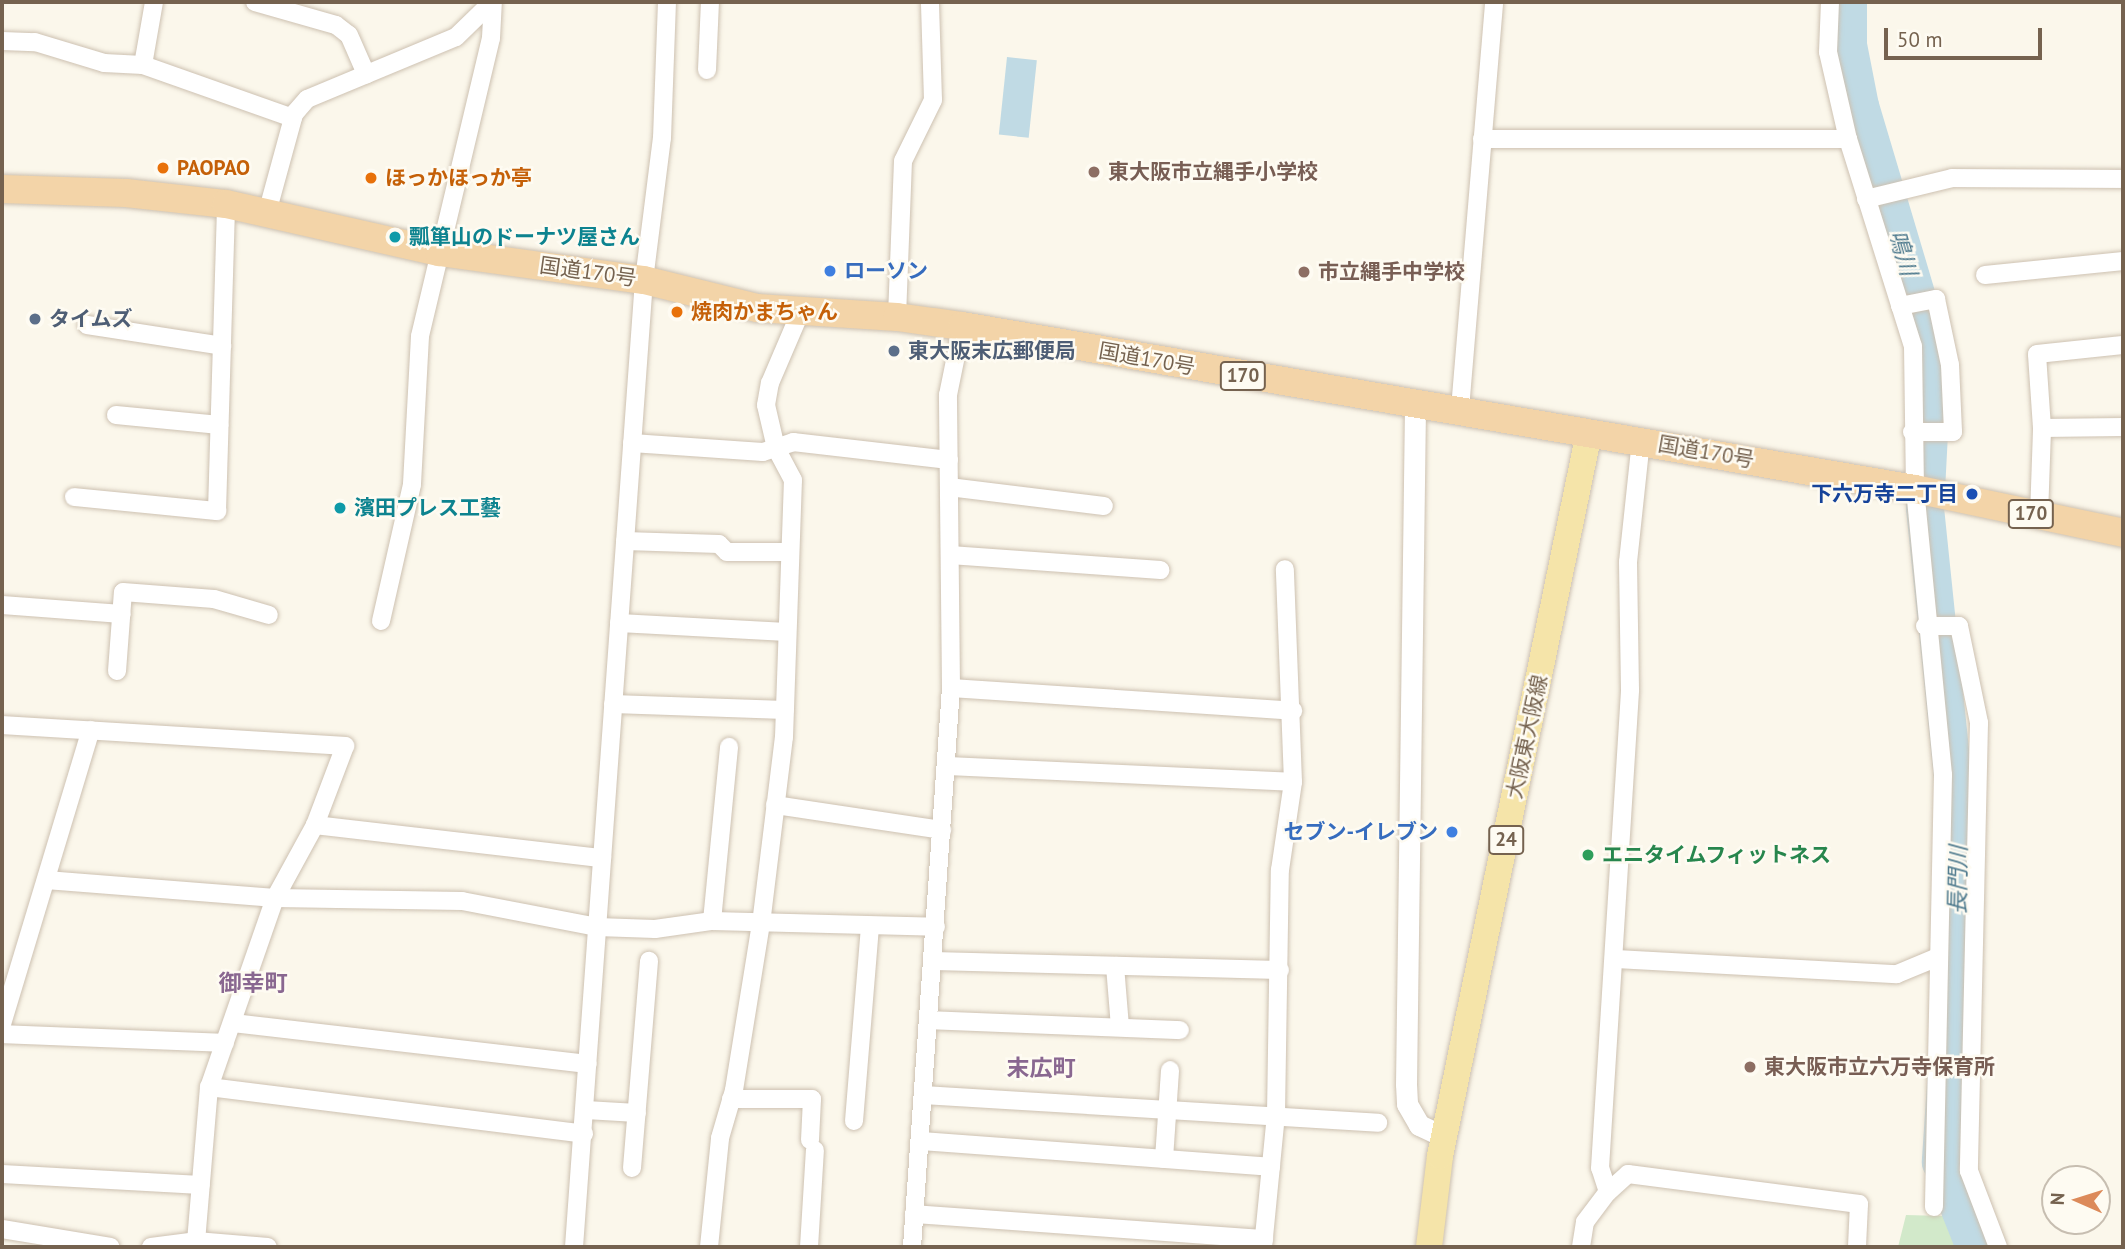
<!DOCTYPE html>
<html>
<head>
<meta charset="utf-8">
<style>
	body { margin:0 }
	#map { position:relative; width:2125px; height:1249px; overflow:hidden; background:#fbf7eb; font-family:"PT Sans","Noto Sans JP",sans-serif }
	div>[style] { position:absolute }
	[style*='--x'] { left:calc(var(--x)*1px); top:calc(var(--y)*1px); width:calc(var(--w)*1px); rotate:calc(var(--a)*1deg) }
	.green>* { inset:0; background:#d2e9ca }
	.water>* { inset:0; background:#c0dae4; transform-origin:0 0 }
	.river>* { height:38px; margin:-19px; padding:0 19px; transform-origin:19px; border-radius:19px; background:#c0dae4 }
	.roads { filter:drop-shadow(0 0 2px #cdc1b1) drop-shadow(0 0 2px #cdc1b1) }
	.minor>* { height:18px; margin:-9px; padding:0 9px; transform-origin:9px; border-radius:9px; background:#fff }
	.tertiary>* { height:21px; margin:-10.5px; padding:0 10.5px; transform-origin:10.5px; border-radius:10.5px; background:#fff }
	.primary>* { height:26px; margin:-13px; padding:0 13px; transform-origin:13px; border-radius:13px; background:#f5e4a9 }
	.trunk>* { height:28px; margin:-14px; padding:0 14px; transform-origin:14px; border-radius:14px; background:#f3d4a8 }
	.dots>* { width:19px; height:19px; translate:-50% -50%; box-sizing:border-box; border:4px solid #fefbf2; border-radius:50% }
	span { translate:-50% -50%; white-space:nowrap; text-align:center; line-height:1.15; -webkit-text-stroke:5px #fefbf2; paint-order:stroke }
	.shield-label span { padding:2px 5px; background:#fefbf2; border:2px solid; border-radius:5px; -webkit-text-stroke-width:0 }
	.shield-label { font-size:19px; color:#75624f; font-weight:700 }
	.food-label { font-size:21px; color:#c56008; font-weight:700 }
	.left { translate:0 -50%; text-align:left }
	.education-label { font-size:21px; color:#785e54; font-weight:700 }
	.culture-label { font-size:21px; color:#0d838f; font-weight:700 }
	.shop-label { font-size:21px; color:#366cbe; font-weight:700 }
	.right { translate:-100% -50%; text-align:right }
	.street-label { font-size:21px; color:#75624f }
	.service-label { font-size:21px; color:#4e5e75; font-weight:700 }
	.transit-label { font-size:21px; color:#164399; font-weight:700 }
	.leisure-label { font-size:21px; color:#27864d; font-weight:700 }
	.water-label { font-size:23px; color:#4d798d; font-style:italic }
	.neighbourhood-label { font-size:23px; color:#896790; font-weight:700 }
	.frame { position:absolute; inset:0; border:4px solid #75624f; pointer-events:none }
	.north { position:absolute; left:2041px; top:1165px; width:70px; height:70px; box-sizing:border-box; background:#fefbf2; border:2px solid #c7beb1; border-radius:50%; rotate:273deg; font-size:19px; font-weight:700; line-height:28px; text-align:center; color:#75624f }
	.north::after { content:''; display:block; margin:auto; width:24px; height:32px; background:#dc8a5a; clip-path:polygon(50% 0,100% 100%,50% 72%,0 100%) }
	.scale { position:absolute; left:1884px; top:28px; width:158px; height:32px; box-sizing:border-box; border:4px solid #75624f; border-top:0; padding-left:9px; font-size:21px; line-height:24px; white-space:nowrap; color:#75624f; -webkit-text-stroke:5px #fefbf2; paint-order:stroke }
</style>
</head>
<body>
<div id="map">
	<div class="green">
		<div style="clip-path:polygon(1906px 1215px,1943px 1216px,1959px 1247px,1898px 1247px)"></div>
	</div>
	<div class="water">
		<div style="left:1007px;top:57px;width:30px;height:78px;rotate:6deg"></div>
	</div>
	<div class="river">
		<div style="--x:1848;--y:2;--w:43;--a:90"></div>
		<div style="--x:1848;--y:45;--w:62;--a:78.9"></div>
		<div style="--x:1860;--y:106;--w:214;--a:73.4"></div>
		<div style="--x:1921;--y:311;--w:66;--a:80.4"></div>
		<div style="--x:1932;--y:376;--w:132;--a:93"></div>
		<div style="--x:1925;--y:508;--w:352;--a:84.1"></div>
		<div style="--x:1961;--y:858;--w:305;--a:93.8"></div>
		<div style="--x:1941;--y:1162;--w:92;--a:68.2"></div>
	</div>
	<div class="roads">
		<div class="minor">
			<div style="--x:255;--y:2;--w:84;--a:15.9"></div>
			<div style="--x:336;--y:25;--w:16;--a:38"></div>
			<div style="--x:349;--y:35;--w:43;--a:66.4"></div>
			<div style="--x:1830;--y:2;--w:50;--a:92.3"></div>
			<div style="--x:1828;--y:52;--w:89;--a:77.1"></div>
			<div style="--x:1848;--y:139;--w:217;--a:72.6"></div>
			<div style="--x:1913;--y:346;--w:143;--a:89.2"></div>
			<div style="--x:1915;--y:489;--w:287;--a:84.4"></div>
			<div style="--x:1943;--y:775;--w:432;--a:91.2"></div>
			<div style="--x:2;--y:41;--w:33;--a:2"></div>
			<div style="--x:35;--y:42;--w:72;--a:16.9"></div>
			<div style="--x:104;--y:63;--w:39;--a:3"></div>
			<div style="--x:143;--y:65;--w:159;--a:19.5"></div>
			<div style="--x:143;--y:65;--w:64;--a:-80.1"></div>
			<div style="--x:707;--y:70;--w:68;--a:-87.5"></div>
			<div style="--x:1482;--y:139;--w:366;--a:0"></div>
			<div style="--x:1866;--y:199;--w:89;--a:-13.7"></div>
			<div style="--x:1952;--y:178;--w:171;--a:0.3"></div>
			<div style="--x:267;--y:213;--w:103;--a:-74.7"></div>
			<div style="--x:294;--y:114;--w:20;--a:-49"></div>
			<div style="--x:307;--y:99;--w:161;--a:-22.6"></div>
			<div style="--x:456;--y:37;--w:50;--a:-44.2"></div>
			<div style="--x:1985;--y:275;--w:139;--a:-5.8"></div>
			<div style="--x:1900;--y:306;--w:37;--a:-11"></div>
			<div style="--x:1936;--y:299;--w:67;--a:78"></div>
			<div style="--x:1950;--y:365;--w:67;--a:87.4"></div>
			<div style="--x:1953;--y:432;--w:41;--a:180"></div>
			<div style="--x:897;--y:317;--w:156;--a:-87.8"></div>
			<div style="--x:903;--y:161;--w:68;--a:-63.8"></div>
			<div style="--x:933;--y:100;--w:98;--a:-91.8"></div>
			<div style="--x:87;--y:325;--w:137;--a:8.8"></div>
			<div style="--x:1460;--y:409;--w:408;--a:-85.2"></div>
			<div style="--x:116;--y:415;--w:104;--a:5.5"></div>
			<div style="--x:2042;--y:428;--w:81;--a:-0.7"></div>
			<div style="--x:632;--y:443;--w:131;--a:3.9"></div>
			<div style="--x:763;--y:452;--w:32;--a:-18"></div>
			<div style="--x:793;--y:442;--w:157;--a:6.6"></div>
			<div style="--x:949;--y:487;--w:156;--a:7"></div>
			<div style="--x:74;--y:497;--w:144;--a:5.6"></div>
			<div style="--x:217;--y:511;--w:307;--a:-88.3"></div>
			<div style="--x:2039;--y:516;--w:88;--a:-88"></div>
			<div style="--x:2042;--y:428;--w:74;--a:-93.9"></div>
			<div style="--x:2037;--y:354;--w:86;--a:-6"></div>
			<div style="--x:625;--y:541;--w:94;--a:1.8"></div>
			<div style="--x:719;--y:544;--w:11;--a:45"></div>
			<div style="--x:727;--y:552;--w:62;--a:0"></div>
			<div style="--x:950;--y:555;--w:211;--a:4.1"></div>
			<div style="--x:2;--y:605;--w:120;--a:4.3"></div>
			<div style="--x:381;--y:621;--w:140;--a:-77.2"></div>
			<div style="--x:412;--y:484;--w:148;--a:-86.9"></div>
			<div style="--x:420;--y:336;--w:306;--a:-76.6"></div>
			<div style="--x:491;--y:38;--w:36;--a:-87"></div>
			<div style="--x:619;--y:623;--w:168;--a:3.1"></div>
			<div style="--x:1925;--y:626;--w:34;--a:0"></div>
			<div style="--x:1959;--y:626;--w:99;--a:78.3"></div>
			<div style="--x:1979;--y:723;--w:448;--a:91.3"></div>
			<div style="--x:1969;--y:1171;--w:81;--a:69.1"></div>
			<div style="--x:117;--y:671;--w:79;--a:-85.7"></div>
			<div style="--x:123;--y:592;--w:91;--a:4.4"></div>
			<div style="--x:214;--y:599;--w:57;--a:16.2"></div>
			<div style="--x:951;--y:688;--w:343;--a:3.8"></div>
			<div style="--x:613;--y:704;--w:172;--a:2"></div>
			<div style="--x:2;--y:725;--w:344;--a:3.5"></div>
			<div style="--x:345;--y:746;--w:85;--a:110.8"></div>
			<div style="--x:315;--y:825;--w:83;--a:118.7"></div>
			<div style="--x:275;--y:898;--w:200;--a:109.2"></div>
			<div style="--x:209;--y:1087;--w:155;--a:94.8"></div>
			<div style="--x:946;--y:766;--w:347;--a:2.6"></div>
			<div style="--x:775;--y:805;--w:169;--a:8.5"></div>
			<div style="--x:315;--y:825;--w:289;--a:6.6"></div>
			<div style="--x:46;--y:880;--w:230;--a:4.5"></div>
			<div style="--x:275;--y:898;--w:187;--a:0.9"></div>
			<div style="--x:462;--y:901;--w:137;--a:10.9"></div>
			<div style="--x:597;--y:927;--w:58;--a:2"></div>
			<div style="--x:655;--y:929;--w:58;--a:-8"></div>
			<div style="--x:712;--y:921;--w:224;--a:1.5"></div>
			<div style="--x:712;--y:921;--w:175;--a:-84.4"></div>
			<div style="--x:1616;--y:959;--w:281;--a:3.1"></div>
			<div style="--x:1897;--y:974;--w:44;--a:-22.5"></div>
			<div style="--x:933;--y:961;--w:347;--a:1.5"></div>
			<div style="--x:1115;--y:966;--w:61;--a:85.3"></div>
			<div style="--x:929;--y:1020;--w:251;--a:2.3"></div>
			<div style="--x:233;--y:1023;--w:357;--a:6.6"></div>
			<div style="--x:2;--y:1024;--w:307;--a:-73.2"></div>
			<div style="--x:2;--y:1034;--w:223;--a:2.3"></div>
			<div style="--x:209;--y:1087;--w:378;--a:7.1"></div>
			<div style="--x:923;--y:1095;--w:456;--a:3.5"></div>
			<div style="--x:731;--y:1099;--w:81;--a:0"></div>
			<div style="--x:812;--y:1099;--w:41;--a:92.8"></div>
			<div style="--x:586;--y:1110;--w:51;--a:3.4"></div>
			<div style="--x:854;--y:1121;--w:196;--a:-85.3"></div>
			<div style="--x:920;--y:1141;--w:352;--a:4.2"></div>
			<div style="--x:1164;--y:1159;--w:89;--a:-86.1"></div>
			<div style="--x:632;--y:1168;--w:208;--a:-85.3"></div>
			<div style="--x:2;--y:1174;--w:199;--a:3.2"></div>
			<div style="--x:1608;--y:1192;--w:27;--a:-42"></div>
			<div style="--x:1628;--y:1174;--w:233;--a:7.4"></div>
			<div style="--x:1859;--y:1204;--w:43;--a:92.7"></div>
			<div style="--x:914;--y:1214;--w:351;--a:4.1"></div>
			<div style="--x:2;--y:1229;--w:110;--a:9.4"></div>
			<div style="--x:151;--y:1247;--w:45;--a:-7.6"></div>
			<div style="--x:196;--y:1241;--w:72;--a:4.8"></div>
			<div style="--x:574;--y:1247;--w:970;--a:-85.86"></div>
			<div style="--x:644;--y:280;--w:143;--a:-82.8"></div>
			<div style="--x:662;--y:138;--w:136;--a:-87.9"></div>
			<div style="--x:709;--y:1247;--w:110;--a:-84.2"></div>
			<div style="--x:720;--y:1138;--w:50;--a:-73.7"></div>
			<div style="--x:734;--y:1090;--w:168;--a:-80.8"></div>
			<div style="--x:761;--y:924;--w:188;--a:-83"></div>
			<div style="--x:784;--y:737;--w:257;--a:-88"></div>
			<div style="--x:793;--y:480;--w:36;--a:-118"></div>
			<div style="--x:776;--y:448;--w:44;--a:-103.1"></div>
			<div style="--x:766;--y:405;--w:22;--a:-80"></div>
			<div style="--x:770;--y:383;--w:76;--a:-66.8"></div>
			<div style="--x:809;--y:1247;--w:97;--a:-86.5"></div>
			<div style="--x:912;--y:1247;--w:560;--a:-86.01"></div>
			<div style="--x:951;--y:688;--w:293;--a:-90.6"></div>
			<div style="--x:948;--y:395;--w:70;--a:-78.5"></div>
			<div style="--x:1263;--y:1247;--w:134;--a:-84.4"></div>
			<div style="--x:1276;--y:1114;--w:244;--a:-89.1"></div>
			<div style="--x:1280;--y:870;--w:89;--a:-81.6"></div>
			<div style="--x:1293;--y:782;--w:213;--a:-92.2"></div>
			<div style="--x:1581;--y:1247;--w:25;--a:-81"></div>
			<div style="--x:1585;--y:1222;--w:38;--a:-53"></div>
			<div style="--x:1608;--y:1192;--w:25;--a:-108"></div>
			<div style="--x:1600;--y:1168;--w:479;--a:-86.4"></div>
			<div style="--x:1630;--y:690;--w:128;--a:-90.9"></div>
			<div style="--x:1628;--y:562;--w:122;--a:-83.9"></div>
		</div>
		<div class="tertiary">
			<div style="--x:1415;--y:407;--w:677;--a:90.76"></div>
			<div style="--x:1406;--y:1084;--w:20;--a:87"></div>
			<div style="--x:1407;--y:1104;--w:24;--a:60"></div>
			<div style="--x:1419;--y:1125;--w:29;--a:25"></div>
		</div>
		<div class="primary">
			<div style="--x:1429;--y:1247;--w:92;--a:-83.1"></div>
			<div style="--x:1440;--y:1156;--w:738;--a:-78.36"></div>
		</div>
		<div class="trunk">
			<div style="--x:2;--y:189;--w:124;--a:1.8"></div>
			<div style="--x:126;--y:193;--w:101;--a:6.3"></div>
			<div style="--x:226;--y:204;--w:218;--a:12.7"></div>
			<div style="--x:439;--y:252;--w:207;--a:7.8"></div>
			<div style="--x:644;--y:280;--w:116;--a:13.9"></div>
			<div style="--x:757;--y:308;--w:140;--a:3.7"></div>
			<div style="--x:897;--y:317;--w:66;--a:7.9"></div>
			<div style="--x:962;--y:326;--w:967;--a:9.71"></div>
			<div style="--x:1915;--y:489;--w:213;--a:11.9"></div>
		</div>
	</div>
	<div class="dots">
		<div style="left:163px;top:168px;background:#e8710a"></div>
		<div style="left:1094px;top:172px;background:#8d6e63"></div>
		<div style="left:371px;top:178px;background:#e8710a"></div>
		<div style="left:395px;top:237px;background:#0f9aa8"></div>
		<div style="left:830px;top:271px;background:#3f7fe0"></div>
		<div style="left:1304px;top:272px;background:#8d6e63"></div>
		<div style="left:677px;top:312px;background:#e8710a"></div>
		<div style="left:35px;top:319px;background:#5c6f8a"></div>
		<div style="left:894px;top:351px;background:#5c6f8a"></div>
		<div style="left:1972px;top:494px;background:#1a4fb4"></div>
		<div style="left:340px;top:508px;background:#0f9aa8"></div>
		<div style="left:1452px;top:832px;background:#3f7fe0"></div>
		<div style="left:1588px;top:855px;background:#2e9e5b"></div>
		<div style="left:1750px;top:1067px;background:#8d6e63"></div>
	</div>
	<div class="shield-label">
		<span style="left:1243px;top:376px">170</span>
		<span style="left:2031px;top:514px">170</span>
		<span style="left:1506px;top:840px">24</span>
	</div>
	<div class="food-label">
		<span class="left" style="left:177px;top:168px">PAOPAO</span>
		<span class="left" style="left:385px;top:178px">ほっかほっか亭</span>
		<span class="left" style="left:691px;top:312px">焼肉かまちゃん</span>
	</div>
	<div class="education-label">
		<span class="left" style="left:1108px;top:172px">東大阪市立縄手小学校</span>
		<span class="left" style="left:1318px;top:272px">市立縄手中学校</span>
		<span class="left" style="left:1764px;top:1067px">東大阪市立六万寺保育所</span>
	</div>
	<div class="culture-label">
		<span class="left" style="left:409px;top:237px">瓢箪山のドーナツ屋さん</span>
		<span class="left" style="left:354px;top:508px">濱田プレス工藝</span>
	</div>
	<div class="shop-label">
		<span class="left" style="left:844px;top:271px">ローソン</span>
		<span class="right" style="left:1438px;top:832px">セブン-イレブン</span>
	</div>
	<div class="street-label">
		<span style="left:588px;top:272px;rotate:8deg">国道170号</span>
		<span style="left:1147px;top:359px;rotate:10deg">国道170号</span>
		<span style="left:1706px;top:452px;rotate:10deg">国道170号</span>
		<span style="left:1527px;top:737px;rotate:-78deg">大阪東大阪線</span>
	</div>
	<div class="service-label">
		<span class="left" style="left:49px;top:319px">タイムズ</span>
		<span class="left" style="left:908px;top:351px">東大阪末広郵便局</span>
	</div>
	<div class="transit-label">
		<span class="right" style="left:1958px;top:494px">下六万寺二丁目</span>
	</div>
	<div class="leisure-label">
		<span class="left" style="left:1602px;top:855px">エニタイムフィットネス</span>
	</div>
	<div class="water-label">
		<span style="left:1903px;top:253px;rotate:74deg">鳴川</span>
		<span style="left:1958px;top:880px;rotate:-89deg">長門川</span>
	</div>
	<div class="neighbourhood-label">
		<span style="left:253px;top:983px">御幸町</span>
		<span style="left:1041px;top:1068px">末広町</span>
	</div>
	<div class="frame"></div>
	<div class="north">N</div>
	<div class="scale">50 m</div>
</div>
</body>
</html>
